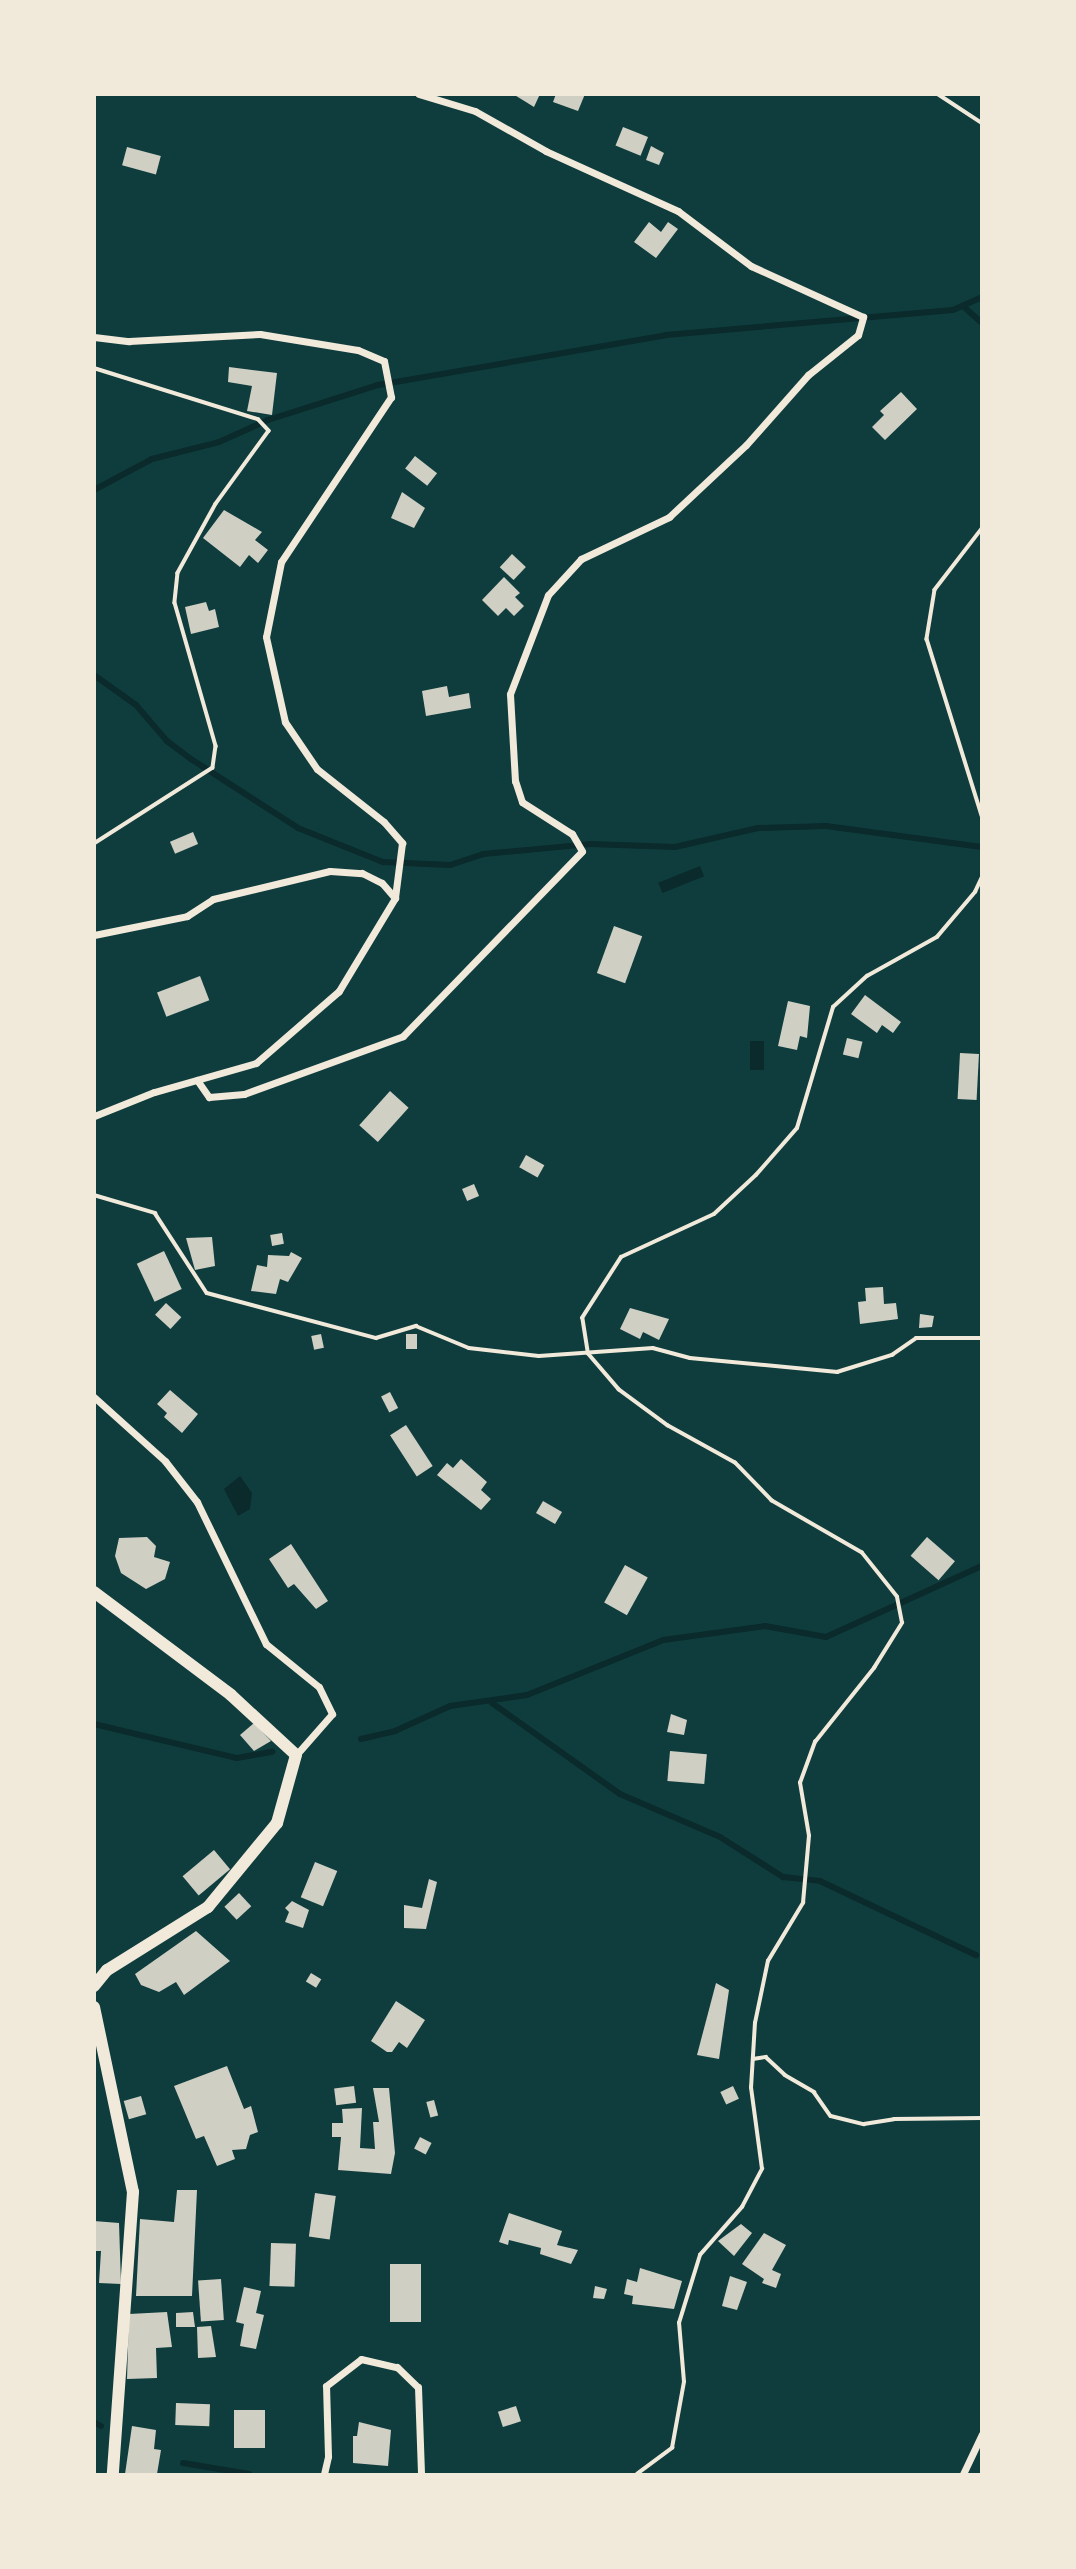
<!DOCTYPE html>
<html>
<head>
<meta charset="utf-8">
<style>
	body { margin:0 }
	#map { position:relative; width:1076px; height:2569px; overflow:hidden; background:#0f3d3e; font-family:"Alegreya Sans",sans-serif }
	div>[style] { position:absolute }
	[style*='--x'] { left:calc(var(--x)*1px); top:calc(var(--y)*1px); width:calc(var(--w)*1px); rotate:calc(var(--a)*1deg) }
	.water>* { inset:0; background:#0a2a2b; transform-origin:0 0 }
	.stream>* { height:6px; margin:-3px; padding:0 3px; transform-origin:3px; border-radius:3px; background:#0a2a2b }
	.building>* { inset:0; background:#cfcfc3; transform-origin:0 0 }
	.path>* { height:3.5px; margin:-1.75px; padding:0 1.75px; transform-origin:1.75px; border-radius:1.75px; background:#f1e9da }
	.minor>* { height:7px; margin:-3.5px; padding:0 3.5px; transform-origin:3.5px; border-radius:3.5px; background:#f1e9da }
	.tertiary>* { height:12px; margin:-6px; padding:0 6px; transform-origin:6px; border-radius:6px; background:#f1e9da }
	span { translate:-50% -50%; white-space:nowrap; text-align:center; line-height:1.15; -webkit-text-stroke:5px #f1e9da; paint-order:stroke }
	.frame { position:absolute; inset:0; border:96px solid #f1e9da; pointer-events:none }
</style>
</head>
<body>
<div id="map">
	<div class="water">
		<div style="left:700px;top:866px;width:11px;height:45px;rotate:68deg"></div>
		<div style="left:750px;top:1041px;width:14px;height:29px"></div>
		<div style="clip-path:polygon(240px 1476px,252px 1493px,250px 1509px,238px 1516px,224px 1489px)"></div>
	</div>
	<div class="stream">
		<div style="--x:963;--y:306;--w:25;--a:42"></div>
		<div style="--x:94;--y:490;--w:66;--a:-28.1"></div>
		<div style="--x:152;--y:459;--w:69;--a:-14.2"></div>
		<div style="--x:219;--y:442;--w:54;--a:-24.2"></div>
		<div style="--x:268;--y:420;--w:115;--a:-17.7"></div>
		<div style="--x:378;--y:385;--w:292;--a:-9.8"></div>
		<div style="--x:666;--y:335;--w:288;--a:-5"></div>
		<div style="--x:953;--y:310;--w:32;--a:-24"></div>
		<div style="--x:94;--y:675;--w:52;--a:35.5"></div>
		<div style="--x:136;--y:705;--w:48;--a:49.3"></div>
		<div style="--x:167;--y:741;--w:30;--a:37"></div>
		<div style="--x:191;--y:759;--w:127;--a:32.8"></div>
		<div style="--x:298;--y:828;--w:92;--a:21.8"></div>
		<div style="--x:383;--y:862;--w:67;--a:2.6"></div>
		<div style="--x:450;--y:865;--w:35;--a:-18"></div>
		<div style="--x:483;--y:854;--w:107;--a:-5.3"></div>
		<div style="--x:590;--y:844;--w:85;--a:2"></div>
		<div style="--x:675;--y:847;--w:85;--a:-12.9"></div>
		<div style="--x:758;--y:828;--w:68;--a:-1.7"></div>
		<div style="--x:826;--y:826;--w:157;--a:7.7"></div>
		<div style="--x:492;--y:1703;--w:157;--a:35.4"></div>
		<div style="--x:620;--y:1794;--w:109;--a:23.3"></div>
		<div style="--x:720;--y:1837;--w:75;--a:32.4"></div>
		<div style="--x:783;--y:1877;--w:37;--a:6"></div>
		<div style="--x:820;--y:1881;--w:173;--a:25.4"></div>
		<div style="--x:94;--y:1724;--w:147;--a:13.4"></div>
		<div style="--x:237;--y:1758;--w:36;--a:-10"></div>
		<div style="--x:361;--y:1739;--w:35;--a:-13"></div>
		<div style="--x:395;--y:1731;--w:60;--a:-24.4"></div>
		<div style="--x:450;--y:1706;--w:78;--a:-8.1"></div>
		<div style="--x:527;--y:1695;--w:147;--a:-22"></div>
		<div style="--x:663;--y:1640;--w:103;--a:-7.8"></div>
		<div style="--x:765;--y:1626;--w:62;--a:10.2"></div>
		<div style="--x:826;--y:1637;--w:171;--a:-24.5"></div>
		<div style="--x:94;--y:2422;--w:8;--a:30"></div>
		<div style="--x:183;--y:2463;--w:67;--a:9.5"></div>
	</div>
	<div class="building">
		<div style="clip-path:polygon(513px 94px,540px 94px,534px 107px)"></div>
		<div style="clip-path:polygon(556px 94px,585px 94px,578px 111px,553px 102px)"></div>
		<div style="left:623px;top:127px;width:27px;height:20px;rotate:22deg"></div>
		<div style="clip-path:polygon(651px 146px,664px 153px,659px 165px,646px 160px)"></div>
		<div style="left:127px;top:147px;width:35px;height:19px;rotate:15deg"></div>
		<div style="clip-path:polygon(649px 222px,661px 232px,668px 222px,678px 229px,656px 258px,634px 242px)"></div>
		<div style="clip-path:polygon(229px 367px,277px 373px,272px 415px,247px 411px,252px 386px,228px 382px)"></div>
		<div style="clip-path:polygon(901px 392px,917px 409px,885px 440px,872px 427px,884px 415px,880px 411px)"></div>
		<div style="left:415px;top:456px;width:28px;height:16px;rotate:38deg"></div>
		<div style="clip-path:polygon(402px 492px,425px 508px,414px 528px,391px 518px)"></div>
		<div style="clip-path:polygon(224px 510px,262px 532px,255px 540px,268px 550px,258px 563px,249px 555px,240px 567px,203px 538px)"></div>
		<div style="left:512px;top:554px;width:19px;height:18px;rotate:43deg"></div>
		<div style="clip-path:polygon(504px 577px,520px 593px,515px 597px,524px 606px,514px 616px,506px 608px,498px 616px,482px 600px)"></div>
		<div style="clip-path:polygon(206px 602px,209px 611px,215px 609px,219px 627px,191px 634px,185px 607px)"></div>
		<div style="clip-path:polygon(447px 686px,449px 697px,469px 693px,471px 708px,426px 716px,422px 691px)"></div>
		<div style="left:193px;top:832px;width:13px;height:25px;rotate:67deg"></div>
		<div style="left:614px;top:926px;width:30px;height:50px;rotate:20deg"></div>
		<div style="left:200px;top:976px;width:26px;height:46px;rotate:69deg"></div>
		<div style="clip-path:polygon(865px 995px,901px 1022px,893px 1033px,882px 1025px,877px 1033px,851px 1014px)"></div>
		<div style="clip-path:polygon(788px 1001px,810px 1006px,807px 1038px,800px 1036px,797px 1050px,778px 1046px)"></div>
		<div style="left:847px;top:1038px;width:16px;height:17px;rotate:14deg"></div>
		<div style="left:960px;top:1053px;width:19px;height:46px;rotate:3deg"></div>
		<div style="left:390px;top:1091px;width:25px;height:46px;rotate:42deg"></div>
		<div style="left:526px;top:1155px;width:21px;height:14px;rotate:29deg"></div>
		<div style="left:474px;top:1184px;width:13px;height:13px;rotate:67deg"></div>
		<div style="left:282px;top:1233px;width:11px;height:12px;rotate:80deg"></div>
		<div style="clip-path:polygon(212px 1237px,215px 1266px,195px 1270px,186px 1238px)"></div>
		<div style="left:164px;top:1251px;width:42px;height:30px;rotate:65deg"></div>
		<div style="clip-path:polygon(291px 1252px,302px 1258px,288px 1282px,280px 1279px,276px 1294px,251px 1291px,257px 1265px,267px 1267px,268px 1255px,289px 1256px)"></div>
		<div style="clip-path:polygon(883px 1287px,884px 1304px,896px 1303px,898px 1319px,860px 1324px,858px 1302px,866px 1301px,865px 1288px)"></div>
		<div style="left:166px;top:1303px;width:21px;height:16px;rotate:43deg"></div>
		<div style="clip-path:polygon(630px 1308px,669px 1319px,659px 1340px,643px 1332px,640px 1339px,620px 1329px)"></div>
		<div style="clip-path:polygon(920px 1314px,934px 1316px,932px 1327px,919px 1328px)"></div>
		<div style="left:321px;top:1334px;width:14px;height:10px;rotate:78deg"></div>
		<div style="left:406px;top:1334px;width:11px;height:15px"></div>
		<div style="clip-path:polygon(170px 1390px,198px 1414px,182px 1433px,164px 1417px,167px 1413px,157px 1404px)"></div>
		<div style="left:390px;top:1392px;width:18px;height:10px;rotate:63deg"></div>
		<div style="left:406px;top:1425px;width:49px;height:19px;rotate:57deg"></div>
		<div style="clip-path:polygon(461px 1459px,487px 1482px,481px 1490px,491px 1499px,481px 1510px,437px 1475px,447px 1463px,453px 1468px)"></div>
		<div style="left:543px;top:1501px;width:22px;height:14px;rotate:30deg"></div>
		<div style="clip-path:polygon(147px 1537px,156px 1546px,154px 1557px,170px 1562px,165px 1579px,146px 1589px,121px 1573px,115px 1556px,119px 1538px)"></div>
		<div style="left:927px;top:1537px;width:37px;height:25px;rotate:41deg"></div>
		<div style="clip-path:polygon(291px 1544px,328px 1601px,316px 1609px,294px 1584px,288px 1588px,269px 1559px)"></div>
		<div style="left:625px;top:1565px;width:26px;height:43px;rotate:29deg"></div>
		<div style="clip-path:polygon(671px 1714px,687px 1720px,684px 1735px,667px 1732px)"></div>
		<div style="clip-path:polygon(254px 1723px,271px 1741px,254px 1751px,240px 1735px)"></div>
		<div style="left:670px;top:1751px;width:37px;height:30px;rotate:5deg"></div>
		<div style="left:214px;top:1850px;width:25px;height:41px;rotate:50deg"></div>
		<div style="left:315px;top:1862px;width:24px;height:38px;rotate:22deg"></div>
		<div style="clip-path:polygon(429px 1879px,437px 1882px,426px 1929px,404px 1928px,404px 1905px,422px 1908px)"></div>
		<div style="left:239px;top:1893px;width:18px;height:20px;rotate:47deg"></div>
		<div style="clip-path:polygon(292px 1901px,309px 1910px,303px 1928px,285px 1922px,289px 1912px,285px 1908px)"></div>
		<div style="clip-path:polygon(196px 1931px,230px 1961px,184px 1995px,176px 1982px,159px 1992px,141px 1985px,135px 1974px)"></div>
		<div style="left:311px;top:1973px;width:12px;height:10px;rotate:31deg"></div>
		<div style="clip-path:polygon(716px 1983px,729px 1990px,719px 2059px,697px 2055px)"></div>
		<div style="clip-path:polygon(396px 2001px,425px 2020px,407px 2048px,399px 2042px,392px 2052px,387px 2052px,371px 2041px)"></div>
		<div style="clip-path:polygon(227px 2066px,244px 2109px,251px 2106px,258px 2132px,250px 2135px,246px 2149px,232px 2150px,235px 2159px,217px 2166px,204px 2136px,196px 2139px,174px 2086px)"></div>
		<div style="left:354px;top:2086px;width:17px;height:20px;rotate:83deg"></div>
		<div style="left:733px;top:2086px;width:14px;height:14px;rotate:65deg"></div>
		<div style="clip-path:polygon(373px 2088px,389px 2088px,395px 2153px,391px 2174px,338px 2170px,341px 2137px,332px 2137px,332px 2123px,343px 2123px,342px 2109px,362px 2108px,360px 2148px,375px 2149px,373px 2122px,379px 2122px)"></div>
		<div style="left:141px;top:2096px;width:19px;height:18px;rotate:74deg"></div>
		<div style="left:434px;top:2100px;width:16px;height:8px;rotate:75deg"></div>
		<div style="left:420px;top:2137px;width:13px;height:13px;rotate:27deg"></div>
		<div style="clip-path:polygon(177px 2190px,197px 2190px,192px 2296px,136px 2296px,140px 2219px,174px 2222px)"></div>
		<div style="left:315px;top:2193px;width:21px;height:44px;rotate:8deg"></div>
		<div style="clip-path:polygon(509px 2213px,562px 2231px,557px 2245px,578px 2250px,571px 2264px,540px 2254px,541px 2248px,509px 2240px,508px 2245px,499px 2242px)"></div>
		<div style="clip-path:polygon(94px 2221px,119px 2223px,121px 2284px,99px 2283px,101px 2251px,94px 2251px)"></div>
		<div style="clip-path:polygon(741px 2224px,752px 2233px,734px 2256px,718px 2241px)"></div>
		<div style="clip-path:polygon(764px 2233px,786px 2245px,772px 2270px,781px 2274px,776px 2288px,762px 2283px,764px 2279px,742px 2264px)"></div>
		<div style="left:271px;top:2243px;width:25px;height:43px;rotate:2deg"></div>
		<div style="left:390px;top:2264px;width:31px;height:58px"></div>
		<div style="clip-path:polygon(640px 2268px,682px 2281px,674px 2309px,632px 2304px,633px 2296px,624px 2294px,627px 2279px,637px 2282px)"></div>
		<div style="clip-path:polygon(730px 2276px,747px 2282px,737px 2310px,722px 2306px)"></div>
		<div style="left:221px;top:2279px;width:41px;height:23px;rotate:86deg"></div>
		<div style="clip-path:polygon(595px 2286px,607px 2289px,604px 2299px,593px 2298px)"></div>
		<div style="clip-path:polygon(244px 2287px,261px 2291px,256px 2313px,264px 2315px,256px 2349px,240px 2346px,244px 2324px,236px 2322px)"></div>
		<div style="clip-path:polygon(167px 2312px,172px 2347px,156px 2348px,157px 2378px,127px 2379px,129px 2314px)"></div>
		<div style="clip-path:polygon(193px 2312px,195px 2327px,176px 2327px,176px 2313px)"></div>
		<div style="clip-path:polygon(211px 2326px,216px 2357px,198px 2358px,197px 2327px)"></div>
		<div style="left:176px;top:2403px;width:34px;height:22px;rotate:2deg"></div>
		<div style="left:516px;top:2406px;width:16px;height:19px;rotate:72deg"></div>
		<div style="left:234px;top:2410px;width:31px;height:38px"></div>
		<div style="clip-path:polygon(359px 2422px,391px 2430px,388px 2466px,353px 2463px,353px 2436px,357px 2436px)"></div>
		<div style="clip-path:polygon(132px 2426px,156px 2430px,154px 2449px,161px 2450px,157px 2474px,125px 2474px)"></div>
	</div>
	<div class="path">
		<div style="--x:938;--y:94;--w:53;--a:33.4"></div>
		<div style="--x:94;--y:368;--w:172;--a:17.3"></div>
		<div style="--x:258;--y:419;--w:16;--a:47"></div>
		<div style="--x:269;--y:431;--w:90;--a:126"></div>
		<div style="--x:216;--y:504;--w:79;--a:118.8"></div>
		<div style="--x:178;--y:573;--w:30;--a:96"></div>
		<div style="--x:175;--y:603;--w:149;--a:74"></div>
		<div style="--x:216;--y:746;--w:22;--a:98"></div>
		<div style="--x:213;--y:768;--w:141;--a:147.4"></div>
		<div style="--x:982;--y:529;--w:77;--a:127.6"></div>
		<div style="--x:935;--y:590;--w:50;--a:99.3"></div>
		<div style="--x:927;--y:639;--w:185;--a:72.7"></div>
		<div style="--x:94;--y:1195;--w:64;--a:16.4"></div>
		<div style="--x:155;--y:1213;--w:95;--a:57"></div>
		<div style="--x:207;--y:1293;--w:175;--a:14.9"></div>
		<div style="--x:376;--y:1338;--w:42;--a:-16.7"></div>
		<div style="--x:416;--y:1326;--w:57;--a:22.5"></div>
		<div style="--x:469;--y:1348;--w:70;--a:6.5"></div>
		<div style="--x:539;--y:1356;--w:114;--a:-4"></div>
		<div style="--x:653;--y:1348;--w:38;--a:15"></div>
		<div style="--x:690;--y:1358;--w:148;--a:5.4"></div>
		<div style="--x:837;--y:1372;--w:58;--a:-17.2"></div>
		<div style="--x:892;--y:1355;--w:29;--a:-35"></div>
		<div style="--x:916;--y:1338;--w:66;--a:0"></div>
		<div style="--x:753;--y:2059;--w:13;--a:-9"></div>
		<div style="--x:766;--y:2057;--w:26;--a:43"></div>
		<div style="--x:785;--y:2075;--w:34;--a:30"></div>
		<div style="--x:814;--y:2092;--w:29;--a:55"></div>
		<div style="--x:831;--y:2116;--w:34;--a:14"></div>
		<div style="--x:864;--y:2124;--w:30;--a:-9"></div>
		<div style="--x:894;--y:2119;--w:88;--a:-0.7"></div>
		<div style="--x:637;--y:2474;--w:44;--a:-36.6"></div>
		<div style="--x:672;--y:2448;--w:67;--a:-79.7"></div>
		<div style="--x:684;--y:2382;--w:59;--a:-94.8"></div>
		<div style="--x:679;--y:2323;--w:71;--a:-72.8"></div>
		<div style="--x:700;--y:2255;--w:64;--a:-48.8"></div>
		<div style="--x:742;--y:2207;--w:43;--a:-62.2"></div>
		<div style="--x:762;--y:2169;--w:82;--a:-97.7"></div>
		<div style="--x:751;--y:2088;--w:65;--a:-86.5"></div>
		<div style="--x:755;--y:2023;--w:63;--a:-78.2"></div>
		<div style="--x:768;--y:1961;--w:68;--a:-58.9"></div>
		<div style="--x:803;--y:1903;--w:67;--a:-84.9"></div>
		<div style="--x:809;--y:1836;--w:54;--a:-99.6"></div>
		<div style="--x:800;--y:1783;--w:44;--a:-69.9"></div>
		<div style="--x:815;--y:1742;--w:95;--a:-51.4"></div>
		<div style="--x:874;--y:1668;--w:53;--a:-58.1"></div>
		<div style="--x:902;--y:1623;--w:26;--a:-101"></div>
		<div style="--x:897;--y:1597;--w:56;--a:-128.5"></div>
		<div style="--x:862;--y:1553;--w:104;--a:-150"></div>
		<div style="--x:772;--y:1501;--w:53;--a:-134.2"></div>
		<div style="--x:735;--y:1463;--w:77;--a:-151.1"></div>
		<div style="--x:668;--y:1426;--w:61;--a:-143.7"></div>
		<div style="--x:619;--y:1390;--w:48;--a:-130.7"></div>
		<div style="--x:588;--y:1354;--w:36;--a:-99"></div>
		<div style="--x:582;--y:1318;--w:72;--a:-57.4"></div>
		<div style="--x:621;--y:1257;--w:102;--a:-24.8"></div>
		<div style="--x:714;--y:1214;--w:57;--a:-42.9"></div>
		<div style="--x:756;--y:1175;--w:62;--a:-48.9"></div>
		<div style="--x:797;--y:1128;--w:126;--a:-73.4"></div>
		<div style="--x:833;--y:1007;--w:46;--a:-42.4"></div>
		<div style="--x:867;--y:976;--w:80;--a:-29.1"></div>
		<div style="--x:937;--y:937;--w:59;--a:-49.8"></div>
		<div style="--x:975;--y:892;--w:17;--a:-65"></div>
	</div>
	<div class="minor">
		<div style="--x:94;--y:337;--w:35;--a:7"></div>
		<div style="--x:129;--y:341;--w:131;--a:-3.1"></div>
		<div style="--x:260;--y:334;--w:99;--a:9.3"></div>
		<div style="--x:358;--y:350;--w:28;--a:23"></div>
		<div style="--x:384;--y:361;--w:37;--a:79"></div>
		<div style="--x:391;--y:397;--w:198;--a:123.7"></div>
		<div style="--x:281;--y:562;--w:76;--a:101.3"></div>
		<div style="--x:266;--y:637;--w:87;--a:77.4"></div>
		<div style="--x:285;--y:722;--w:57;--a:55.8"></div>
		<div style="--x:317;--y:769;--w:85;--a:38.3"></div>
		<div style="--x:384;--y:822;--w:28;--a:49"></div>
		<div style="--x:402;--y:843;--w:55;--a:97.3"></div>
		<div style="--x:395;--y:898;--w:109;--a:121.1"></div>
		<div style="--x:339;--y:991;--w:110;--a:139.1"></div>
		<div style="--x:256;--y:1063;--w:106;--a:164.1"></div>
		<div style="--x:154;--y:1092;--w:65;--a:158.2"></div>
		<div style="--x:94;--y:935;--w:95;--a:-11.5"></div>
		<div style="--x:187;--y:916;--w:31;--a:-33"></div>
		<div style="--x:213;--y:899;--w:120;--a:-13.5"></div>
		<div style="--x:330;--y:871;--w:32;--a:4"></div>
		<div style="--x:362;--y:873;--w:22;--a:27"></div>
		<div style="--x:382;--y:883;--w:20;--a:49"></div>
		<div style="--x:197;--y:1080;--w:21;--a:55"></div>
		<div style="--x:209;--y:1097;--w:35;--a:-5"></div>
		<div style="--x:244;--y:1094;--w:169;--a:-20"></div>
		<div style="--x:403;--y:1036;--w:257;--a:-45.9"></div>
		<div style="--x:582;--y:851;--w:20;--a:-120"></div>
		<div style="--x:572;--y:834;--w:59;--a:-147.4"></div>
		<div style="--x:522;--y:802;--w:22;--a:-108"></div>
		<div style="--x:515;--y:781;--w:87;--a:-93.3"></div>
		<div style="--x:510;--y:694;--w:106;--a:-69"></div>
		<div style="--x:548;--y:595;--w:49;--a:-47.5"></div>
		<div style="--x:581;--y:559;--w:98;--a:-25.5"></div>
		<div style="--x:669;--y:517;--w:105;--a:-43.1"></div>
		<div style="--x:746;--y:445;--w:94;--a:-48.5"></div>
		<div style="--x:808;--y:375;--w:64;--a:-38.7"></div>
		<div style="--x:858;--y:335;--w:19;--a:-74"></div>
		<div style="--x:863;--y:317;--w:123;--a:-155.5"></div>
		<div style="--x:751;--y:266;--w:91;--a:-143"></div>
		<div style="--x:678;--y:211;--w:145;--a:-155.6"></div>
		<div style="--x:546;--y:151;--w:81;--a:-150.6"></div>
		<div style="--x:475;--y:111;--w:59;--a:-163.1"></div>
		<div style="--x:94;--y:1397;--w:96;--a:42"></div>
		<div style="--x:165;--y:1461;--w:52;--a:52"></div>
		<div style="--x:197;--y:1502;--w:158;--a:64.1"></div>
		<div style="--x:266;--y:1644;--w:68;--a:39.1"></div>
		<div style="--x:319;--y:1687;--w:30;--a:64"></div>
		<div style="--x:332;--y:1714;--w:55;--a:131.3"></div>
		<div style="--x:324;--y:2474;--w:18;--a:-77"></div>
		<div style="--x:328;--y:2456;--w:70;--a:-91.6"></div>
		<div style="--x:326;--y:2386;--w:44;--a:-37.6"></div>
		<div style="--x:361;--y:2359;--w:37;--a:13"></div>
		<div style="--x:397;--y:2367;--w:29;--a:44"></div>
		<div style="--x:418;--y:2387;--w:87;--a:88"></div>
		<div style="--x:963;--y:2474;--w:44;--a:-64.6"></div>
	</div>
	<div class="tertiary">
		<div style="--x:94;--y:1592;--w:171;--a:36.9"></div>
		<div style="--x:231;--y:1695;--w:88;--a:42.7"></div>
		<div style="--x:296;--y:1755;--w:71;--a:105.6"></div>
		<div style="--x:277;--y:1823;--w:109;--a:129.4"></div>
		<div style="--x:208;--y:1907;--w:119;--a:148"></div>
		<div style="--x:107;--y:1970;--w:21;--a:129"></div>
		<div style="--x:94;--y:2007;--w:189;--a:78.1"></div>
		<div style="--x:133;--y:2192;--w:283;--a:94.1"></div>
	</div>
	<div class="frame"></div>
</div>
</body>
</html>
